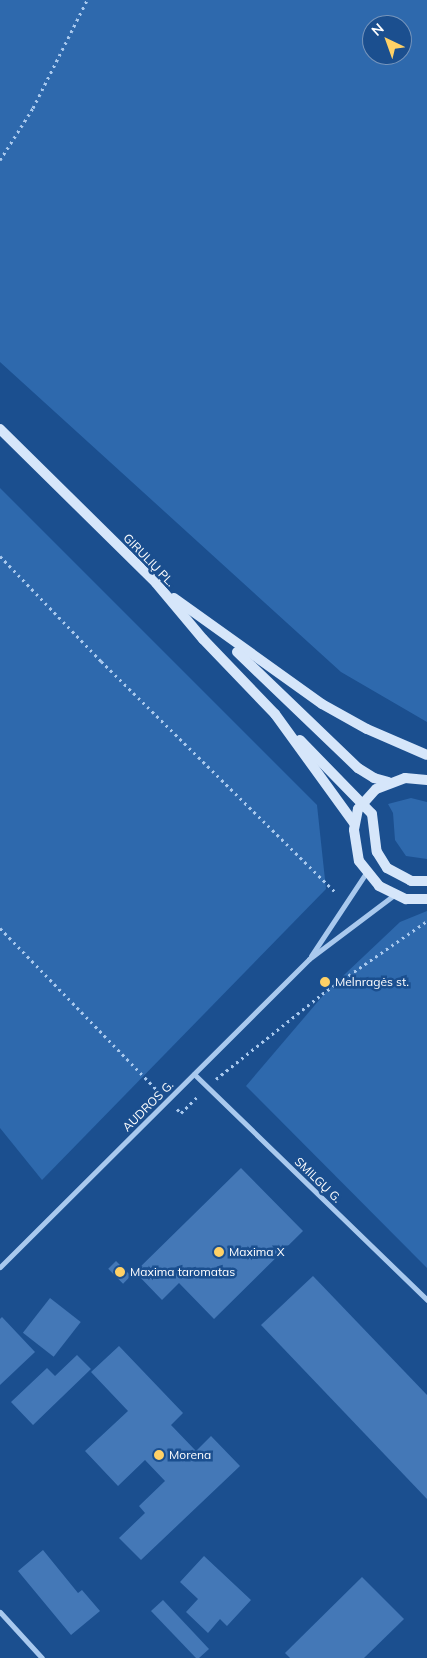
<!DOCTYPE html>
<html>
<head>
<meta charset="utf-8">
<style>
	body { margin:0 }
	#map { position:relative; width:427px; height:1658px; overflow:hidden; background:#1b4f8f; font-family:Mulish,sans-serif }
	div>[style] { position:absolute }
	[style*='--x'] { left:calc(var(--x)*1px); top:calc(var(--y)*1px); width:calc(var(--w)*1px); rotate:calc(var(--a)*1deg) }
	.green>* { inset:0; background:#2e69ad }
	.building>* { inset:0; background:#4478b7; transform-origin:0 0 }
	.path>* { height:3px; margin-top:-1.5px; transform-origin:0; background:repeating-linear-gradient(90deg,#a9c9ee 0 2.5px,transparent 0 6.5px) }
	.minor>* { height:5px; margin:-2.5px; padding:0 2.5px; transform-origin:2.5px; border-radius:2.5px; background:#a9c9ee }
	.secondary>* { height:10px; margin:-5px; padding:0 5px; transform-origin:5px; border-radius:5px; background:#d6e6fa }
	.dots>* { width:14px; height:14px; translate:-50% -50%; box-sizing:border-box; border:2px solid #1b4f8f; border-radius:50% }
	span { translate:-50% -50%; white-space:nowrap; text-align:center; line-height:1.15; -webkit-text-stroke:5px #1b4f8f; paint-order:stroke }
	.street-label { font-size:12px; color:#fff }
	.poi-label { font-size:12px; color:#fff }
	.left { translate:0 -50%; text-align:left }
	.north { position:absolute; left:362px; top:15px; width:50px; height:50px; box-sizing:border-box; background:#1b4f8f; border:1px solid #7695bc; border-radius:50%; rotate:318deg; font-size:14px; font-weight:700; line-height:20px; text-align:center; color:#fff }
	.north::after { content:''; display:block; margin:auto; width:18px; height:22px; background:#ffd166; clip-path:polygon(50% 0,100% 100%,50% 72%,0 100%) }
</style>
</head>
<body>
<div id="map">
	<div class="green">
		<div style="clip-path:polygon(evenodd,0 0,427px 0,427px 722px,341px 672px,0 362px,0 0,372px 25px,402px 25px,402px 55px,372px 55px,372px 25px)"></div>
		<div style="clip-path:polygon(0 488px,317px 805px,326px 889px,42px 1180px,0 1128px)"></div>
		<div style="clip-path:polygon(411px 798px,427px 802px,427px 859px,406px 856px,395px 840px,393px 813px,388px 804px)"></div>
		<div style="clip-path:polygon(427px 911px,427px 1268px,246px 1086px,326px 992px,400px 922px)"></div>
	</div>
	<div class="building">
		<div style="clip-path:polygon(241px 1168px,303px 1231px,214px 1319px,179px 1283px,162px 1300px,135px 1272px)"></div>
		<div style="left:116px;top:1261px;width:21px;height:11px;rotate:45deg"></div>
		<div style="clip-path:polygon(313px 1276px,427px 1395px,427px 1499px,261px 1325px)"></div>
		<div style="left:50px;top:1298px;width:39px;height:44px;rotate:38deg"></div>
		<div style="clip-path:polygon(2px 1317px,35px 1352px,0 1385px,0 1319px)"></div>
		<div style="clip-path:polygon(119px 1346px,183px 1413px,171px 1425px,196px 1451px,211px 1436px,240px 1466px,141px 1560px,119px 1538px,145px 1513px,139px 1506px,165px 1481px,145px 1460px,118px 1486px,85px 1451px,128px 1411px,91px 1372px)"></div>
		<div style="clip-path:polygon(77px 1355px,91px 1369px,33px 1425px,11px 1402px,47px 1368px,55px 1376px)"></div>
		<div style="clip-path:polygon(43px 1550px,78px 1593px,82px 1590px,100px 1611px,71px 1635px,18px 1571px)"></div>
		<div style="clip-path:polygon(204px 1556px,251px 1600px,227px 1626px,220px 1619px,208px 1633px,186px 1612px,198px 1599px,180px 1582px)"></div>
		<div style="clip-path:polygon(362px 1577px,404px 1619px,364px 1658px,290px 1658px,285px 1653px)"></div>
		<div style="clip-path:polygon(163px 1600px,209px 1649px,199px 1658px,196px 1658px,151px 1611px)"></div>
	</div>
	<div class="path">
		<div style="--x:0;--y:160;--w:62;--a:-57.6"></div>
		<div style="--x:33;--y:108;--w:121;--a:-63.4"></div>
		<div style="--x:0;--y:556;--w:146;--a:46.1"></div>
		<div style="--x:101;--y:661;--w:330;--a:44.6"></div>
		<div style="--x:0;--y:928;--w:227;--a:45.9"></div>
		<div style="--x:216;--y:1079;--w:136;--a:-38.7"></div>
		<div style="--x:322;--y:994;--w:128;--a:-34.8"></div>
		<div style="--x:177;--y:1109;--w:6;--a:45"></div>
		<div style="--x:181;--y:1113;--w:23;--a:-45"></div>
	</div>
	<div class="minor">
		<div style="--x:311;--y:956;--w:100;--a:-56.5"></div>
		<div style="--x:194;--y:1074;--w:325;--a:44.1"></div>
		<div style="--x:0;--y:1267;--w:436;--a:-44.9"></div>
		<div style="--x:309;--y:959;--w:106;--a:-37"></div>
		<div style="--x:0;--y:1612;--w:62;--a:47.6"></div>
	</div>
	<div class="secondary">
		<div style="--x:0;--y:429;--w:219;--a:44.6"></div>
		<div style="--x:156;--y:583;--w:73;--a:50"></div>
		<div style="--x:203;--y:639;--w:104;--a:46.2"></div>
		<div style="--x:275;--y:714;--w:135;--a:54.1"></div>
		<div style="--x:174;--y:598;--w:182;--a:35.6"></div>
		<div style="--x:322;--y:704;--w:51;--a:29.1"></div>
		<div style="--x:367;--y:729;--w:65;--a:23.4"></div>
		<div style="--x:237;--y:652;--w:168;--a:43.8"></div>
		<div style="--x:358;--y:768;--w:19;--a:32"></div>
		<div style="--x:374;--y:778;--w:15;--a:16"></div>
		<div style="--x:300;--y:740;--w:103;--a:45.8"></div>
		<div style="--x:372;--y:814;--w:38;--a:83"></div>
		<div style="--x:377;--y:852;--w:19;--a:58"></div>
		<div style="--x:387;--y:868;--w:27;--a:28"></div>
		<div style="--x:411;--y:881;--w:16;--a:0"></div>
		<div style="--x:427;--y:780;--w:22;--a:-175"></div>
		<div style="--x:405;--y:778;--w:31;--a:159"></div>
		<div style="--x:376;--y:789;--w:27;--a:132"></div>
		<div style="--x:358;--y:809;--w:21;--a:101"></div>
		<div style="--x:354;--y:830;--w:31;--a:81"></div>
		<div style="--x:359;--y:861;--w:32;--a:51"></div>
		<div style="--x:379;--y:886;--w:30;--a:26"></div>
		<div style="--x:406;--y:899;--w:21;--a:0"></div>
	</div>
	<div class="dots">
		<div style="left:325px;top:982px;background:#ffd166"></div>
		<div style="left:219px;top:1252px;background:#ffd166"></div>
		<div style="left:120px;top:1272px;background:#ffd166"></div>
		<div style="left:159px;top:1455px;background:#ffd166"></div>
	</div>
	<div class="street-label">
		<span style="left:149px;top:560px;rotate:46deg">GIRULIŲ PL.</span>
		<span style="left:148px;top:1106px;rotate:-45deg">AUDROS G.</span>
		<span style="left:318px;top:1180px;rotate:44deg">SMILGŲ G.</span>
	</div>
	<div class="poi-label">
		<span class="left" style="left:335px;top:982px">Melnragės st.</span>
		<span class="left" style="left:229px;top:1252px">Maxima X</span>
		<span class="left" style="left:130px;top:1272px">Maxima taromatas</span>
		<span class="left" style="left:169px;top:1455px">Morena</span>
	</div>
	<div class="north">N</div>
</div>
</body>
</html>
